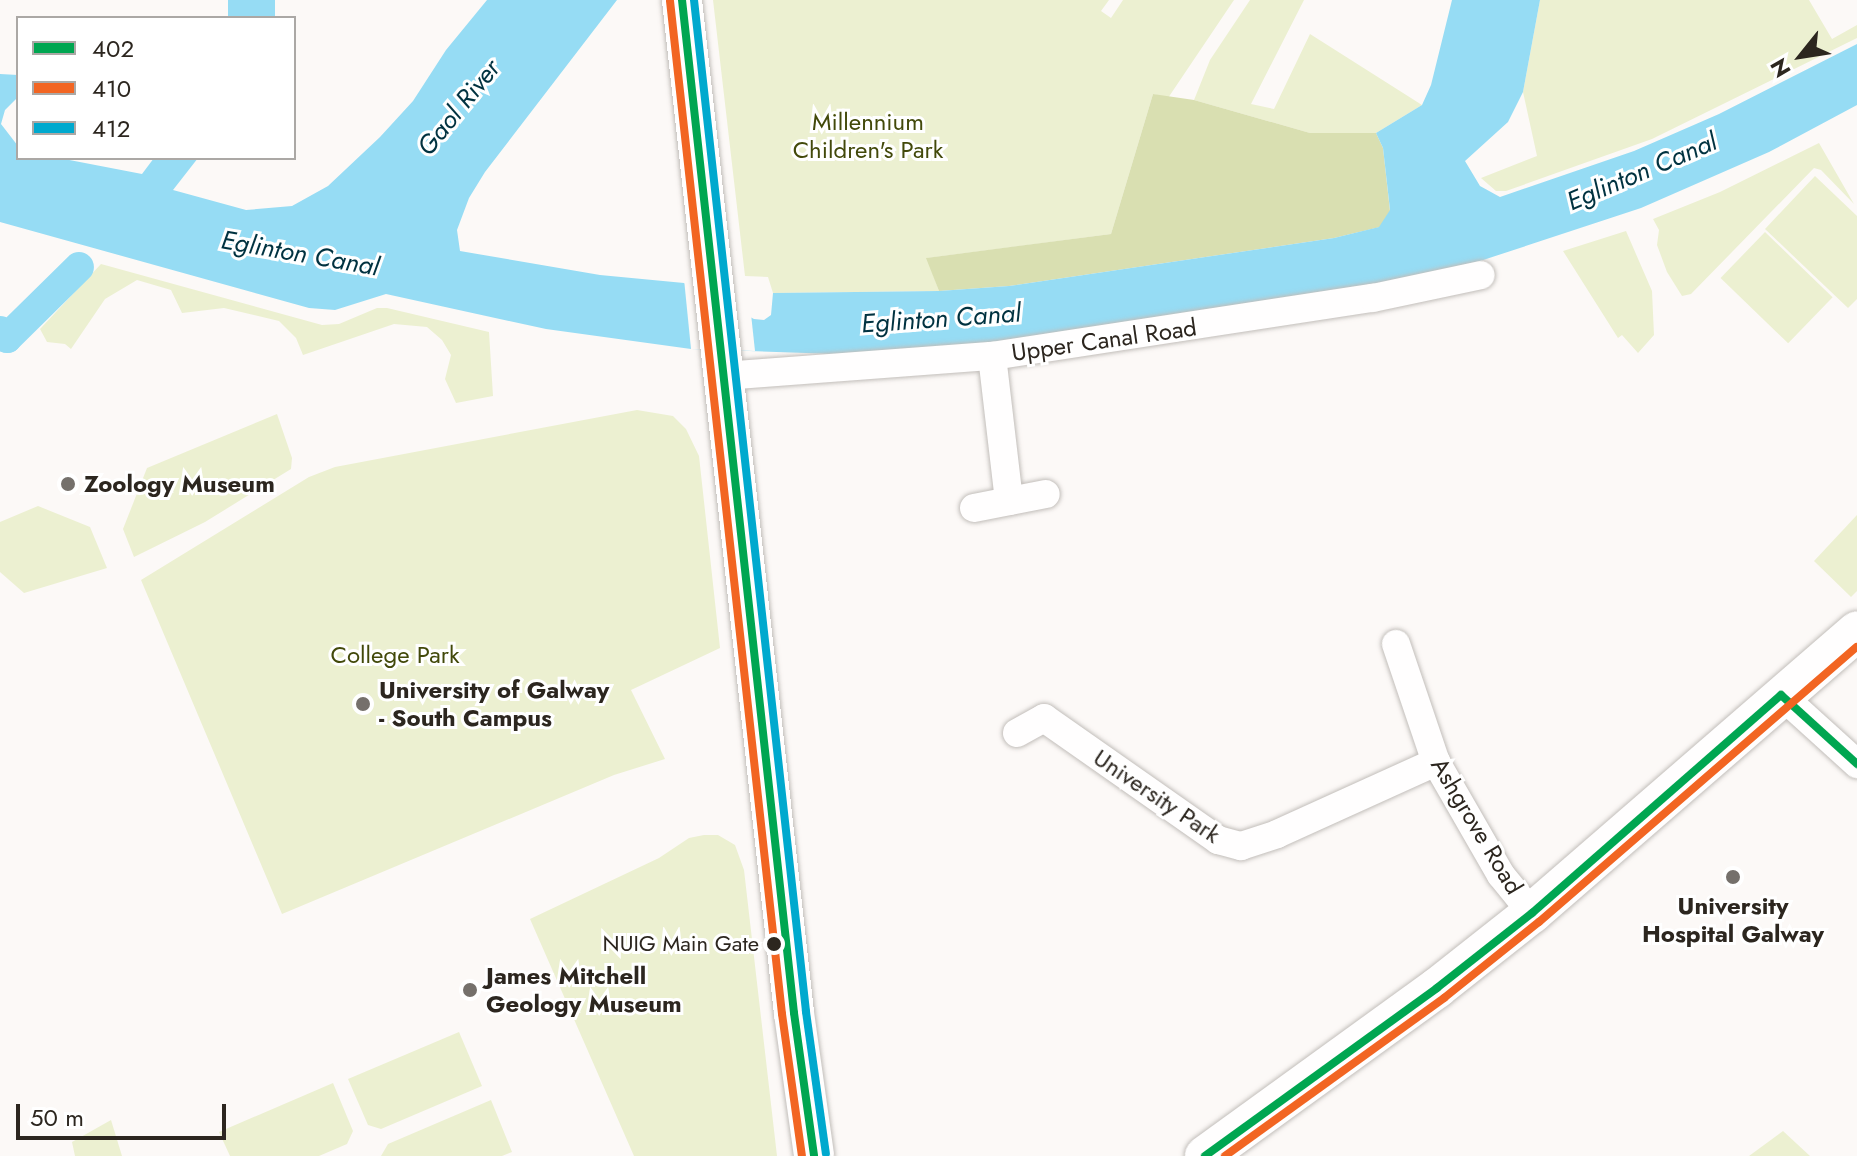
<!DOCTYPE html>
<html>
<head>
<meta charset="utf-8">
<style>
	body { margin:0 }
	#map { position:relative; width:1857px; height:1156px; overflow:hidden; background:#fcf9f7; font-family:Jost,sans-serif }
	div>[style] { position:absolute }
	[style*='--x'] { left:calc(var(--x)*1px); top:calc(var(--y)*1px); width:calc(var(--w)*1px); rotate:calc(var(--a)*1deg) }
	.green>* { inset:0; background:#ecf0d1; transform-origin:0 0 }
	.forest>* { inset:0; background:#d9dfb1 }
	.water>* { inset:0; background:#96dcf4; transform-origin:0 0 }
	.pier>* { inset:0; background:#fcf9f7 }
	.canal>* { height:30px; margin:-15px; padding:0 15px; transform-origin:15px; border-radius:15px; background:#96dcf4 }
	.roads { filter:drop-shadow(0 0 2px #c2beba) drop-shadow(0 0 2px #c2beba) }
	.street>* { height:28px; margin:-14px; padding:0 14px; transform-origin:14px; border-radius:14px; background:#fffefe }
	.secondary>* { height:40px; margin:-20px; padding:0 20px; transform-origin:20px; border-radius:20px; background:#fffefe }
	.bus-1>* { height:8px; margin:-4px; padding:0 4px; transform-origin:4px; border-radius:4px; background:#00a651 }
	.bus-2>* { height:8px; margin:-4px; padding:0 4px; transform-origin:4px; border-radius:4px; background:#f26522 }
	.bus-3>* { height:8px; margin:-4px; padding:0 4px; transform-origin:4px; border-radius:4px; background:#00a9ce }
	.dots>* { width:22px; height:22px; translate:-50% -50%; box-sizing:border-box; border:4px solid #fff; border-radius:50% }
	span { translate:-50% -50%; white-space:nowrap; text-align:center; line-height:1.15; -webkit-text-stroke:6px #fff; paint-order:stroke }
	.bus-label { font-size:22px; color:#2c261f }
	.right { translate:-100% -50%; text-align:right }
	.park-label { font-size:24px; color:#42490a }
	.street-label { font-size:24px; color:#2c261f }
	.poi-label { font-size:24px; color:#2c261f; font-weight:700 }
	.left { translate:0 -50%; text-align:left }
	.water-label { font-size:26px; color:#003240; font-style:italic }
	.legend { position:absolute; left:16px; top:16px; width:280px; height:144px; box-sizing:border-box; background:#fff; border:2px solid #aba8a5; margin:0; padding:10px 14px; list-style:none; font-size:24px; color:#2c261f }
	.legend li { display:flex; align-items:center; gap:16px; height:40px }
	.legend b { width:40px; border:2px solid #aba8a5 }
	.north { position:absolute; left:1761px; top:16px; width:80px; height:80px; -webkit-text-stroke:6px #fff; paint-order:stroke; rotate:240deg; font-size:22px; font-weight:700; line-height:32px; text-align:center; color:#2c261f }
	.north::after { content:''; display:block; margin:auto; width:28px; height:36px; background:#2c261f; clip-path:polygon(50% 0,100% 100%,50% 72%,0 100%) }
	.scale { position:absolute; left:16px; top:1104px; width:210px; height:36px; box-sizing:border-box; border:4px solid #2c261f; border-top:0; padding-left:10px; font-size:24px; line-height:28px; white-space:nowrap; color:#2c261f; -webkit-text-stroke:6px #fff; paint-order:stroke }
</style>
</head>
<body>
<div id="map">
	<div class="green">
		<div style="clip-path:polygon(713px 0,1109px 0,1101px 11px,1111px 18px,1123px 0,1234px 0,1168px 98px,1153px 94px,1111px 234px,927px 258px,939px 291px,773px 293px,768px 277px,745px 276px)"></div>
		<div style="clip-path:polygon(1250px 0,1304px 0,1251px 104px,1274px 109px,1310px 34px,1422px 105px,1376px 133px,1336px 135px,1310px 133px,1194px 100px,1210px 60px)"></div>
		<div style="clip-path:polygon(1540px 0,1809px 0,1832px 39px,1857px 25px,1857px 38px,1652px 139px,1506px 191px,1496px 191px,1481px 178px,1537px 156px,1523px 92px)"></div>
		<div style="clip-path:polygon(1819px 143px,1854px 204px,1821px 170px,1814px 168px,1691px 294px,1682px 296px,1667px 272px,1657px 245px,1659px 230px,1653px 219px,1720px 192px)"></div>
		<div style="clip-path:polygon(1815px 176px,1857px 216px,1857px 299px,1848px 308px,1765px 229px)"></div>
		<div style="clip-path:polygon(1626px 231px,1652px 291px,1654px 335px,1638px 353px,1622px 335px,1618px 338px,1563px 251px)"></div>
		<div style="left:1765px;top:232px;width:94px;height:64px;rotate:44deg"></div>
		<div style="clip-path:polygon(101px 264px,322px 325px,339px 324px,377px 308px,387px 308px,489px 332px,493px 396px,456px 403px,445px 379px,451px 355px,442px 340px,427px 327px,394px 324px,303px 355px,296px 338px,279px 321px,224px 308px,182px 313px,171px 290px,137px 280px,105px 299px,71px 349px,65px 344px,47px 342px,40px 329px)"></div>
		<div style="clip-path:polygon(637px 410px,673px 416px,686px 429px,699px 456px,720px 648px,631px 690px,665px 759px,614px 775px,282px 914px,141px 580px,309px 477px,335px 467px)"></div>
		<div style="clip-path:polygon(277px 414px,292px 458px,291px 469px,205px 522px,134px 557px,123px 529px,147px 468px)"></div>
		<div style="clip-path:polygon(38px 506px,90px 527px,107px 568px,24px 593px,0 572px,0 522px)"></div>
		<div style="clip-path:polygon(1857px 515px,1857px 591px,1851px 597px,1814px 561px)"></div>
		<div style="clip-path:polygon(704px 835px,718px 835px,735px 845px,744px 870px,777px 1156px,634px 1156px,530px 919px,659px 858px,689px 838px)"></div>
		<div style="clip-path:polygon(459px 1032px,482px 1086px,381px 1129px,368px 1125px,348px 1079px)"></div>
		<div style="clip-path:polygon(333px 1083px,353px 1131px,347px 1144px,319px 1156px,230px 1156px,219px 1132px)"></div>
		<div style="clip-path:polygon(491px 1100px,512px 1152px,502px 1156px,381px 1156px,388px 1144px)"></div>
		<div style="clip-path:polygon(111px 1120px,122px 1156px,75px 1156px,72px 1142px)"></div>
		<div style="clip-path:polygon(1783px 1131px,1810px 1156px,1749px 1156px)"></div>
	</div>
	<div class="forest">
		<div style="clip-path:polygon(1153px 94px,1194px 100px,1310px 133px,1376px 133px,1383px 148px,1390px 211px,1380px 227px,1334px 238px,1009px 286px,939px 291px,926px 258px,1111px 234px)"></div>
	</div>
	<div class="water">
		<div style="left:228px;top:0;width:47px;height:18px"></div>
		<div style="clip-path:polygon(487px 0,617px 0,485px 172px,469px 198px,457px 230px,460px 251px,600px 275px,684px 283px,754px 319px,764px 320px,771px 315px,773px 293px,939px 291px,1009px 286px,1334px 238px,1379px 227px,1390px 210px,1383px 148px,1376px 133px,1422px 105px,1431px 85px,1452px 0,1540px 0,1523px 92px,1508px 122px,1465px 161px,1480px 186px,1500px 197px,1634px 151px,1719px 114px,1857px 44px,1857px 105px,1769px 152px,1641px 208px,1465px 266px,1371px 288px,974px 347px,864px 355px,691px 349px,546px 329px,386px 294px,335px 310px,309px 308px,0 222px,0 74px,18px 75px,18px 97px,5px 110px,1px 124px,18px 146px,18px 158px,59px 158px,142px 174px,154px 158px,198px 158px,173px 190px,246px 210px,292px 206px,328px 186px,380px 137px,413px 101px,446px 50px)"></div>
	</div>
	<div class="pier">
		<div style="clip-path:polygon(684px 279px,751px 314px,755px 351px,691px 349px)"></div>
	</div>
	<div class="canal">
		<div style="--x:0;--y:331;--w:10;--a:45"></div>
		<div style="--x:7;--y:338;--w:101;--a:-44.6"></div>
	</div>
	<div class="roads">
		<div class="street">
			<div style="--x:992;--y:356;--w:146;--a:83.3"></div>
			<div style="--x:724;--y:376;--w:269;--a:-4.3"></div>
			<div style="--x:992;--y:356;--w:385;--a:-8.7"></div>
			<div style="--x:1373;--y:298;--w:110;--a:-12"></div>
			<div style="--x:974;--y:508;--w:73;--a:-11"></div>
			<div style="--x:1396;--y:644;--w:125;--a:71.3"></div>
			<div style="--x:1436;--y:762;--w:130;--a:60.1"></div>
			<div style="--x:1501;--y:875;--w:49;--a:50.8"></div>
			<div style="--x:1781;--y:695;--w:103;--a:42.2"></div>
			<div style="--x:1017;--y:733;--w:31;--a:-29"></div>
			<div style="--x:1044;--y:718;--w:213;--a:35"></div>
			<div style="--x:1218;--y:840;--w:24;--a:15"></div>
			<div style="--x:1241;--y:846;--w:38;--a:-18"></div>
			<div style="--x:1277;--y:834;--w:175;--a:-24.4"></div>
		</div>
		<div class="secondary">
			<div style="--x:682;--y:0;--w:1019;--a:83.69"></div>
			<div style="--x:794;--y:1013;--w:144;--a:82"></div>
			<div style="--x:1205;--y:1156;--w:286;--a:-35.9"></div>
			<div style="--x:1437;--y:988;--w:121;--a:-38.3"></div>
			<div style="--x:1532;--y:913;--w:430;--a:-40.9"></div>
		</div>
	</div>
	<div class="bus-1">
		<div style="--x:682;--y:0;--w:1019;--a:83.69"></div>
		<div style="--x:794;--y:1013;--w:144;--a:82"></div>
		<div style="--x:1781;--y:695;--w:103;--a:42.2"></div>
		<div style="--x:1205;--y:1156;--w:286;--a:-35.9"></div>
		<div style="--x:1437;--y:988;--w:121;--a:-38.3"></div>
		<div style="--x:1532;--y:913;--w:331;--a:-41.2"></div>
	</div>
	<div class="bus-2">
		<div style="--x:670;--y:1;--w:1019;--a:83.69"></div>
		<div style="--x:782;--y:1014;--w:143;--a:82"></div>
		<div style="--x:1225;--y:1156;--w:270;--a:-35.8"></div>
		<div style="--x:1444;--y:998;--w:122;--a:-38.7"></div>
		<div style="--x:1539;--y:922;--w:420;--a:-40.9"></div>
	</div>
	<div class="bus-3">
		<div style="--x:694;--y:0;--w:1018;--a:83.68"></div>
		<div style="--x:806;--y:1012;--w:143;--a:82"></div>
	</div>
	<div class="dots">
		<div style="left:68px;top:484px;background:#75706b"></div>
		<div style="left:363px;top:704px;background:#75706b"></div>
		<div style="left:1733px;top:877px;background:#75706b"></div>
		<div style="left:774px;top:944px;background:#2c261f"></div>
		<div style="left:470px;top:990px;background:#75706b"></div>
	</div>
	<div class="bus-label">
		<span class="right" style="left:759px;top:944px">NUIG Main Gate</span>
	</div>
	<div class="park-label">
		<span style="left:868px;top:136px">Millennium<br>Children's Park</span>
		<span style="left:395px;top:655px">College Park</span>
	</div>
	<div class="street-label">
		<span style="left:1104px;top:340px;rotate:-8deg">Upper Canal Road</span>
		<span style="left:1157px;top:796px;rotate:34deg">University Park</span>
		<span style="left:1477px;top:826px;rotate:59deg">Ashgrove Road</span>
	</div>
	<div class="poi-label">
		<span class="left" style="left:84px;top:484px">Zoology Museum</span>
		<span class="left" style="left:379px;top:704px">University of Galway<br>- South Campus</span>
		<span style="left:1733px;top:920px">University<br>Hospital Galway</span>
		<span class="left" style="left:486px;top:990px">James Mitchell<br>Geology Museum</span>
	</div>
	<div class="water-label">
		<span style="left:459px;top:108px;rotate:-51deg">Gaol River</span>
		<span style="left:1642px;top:172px;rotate:-23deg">Eglinton Canal</span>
		<span style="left:300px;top:254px;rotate:10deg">Eglinton Canal</span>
		<span style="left:941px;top:319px;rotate:-4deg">Eglinton Canal</span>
	</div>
	<ul class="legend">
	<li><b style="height:10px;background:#00a651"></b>402</li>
	<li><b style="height:10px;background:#f26522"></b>410</li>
	<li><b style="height:10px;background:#00a9ce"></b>412</li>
	</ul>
	<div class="north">N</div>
	<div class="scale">50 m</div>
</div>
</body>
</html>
